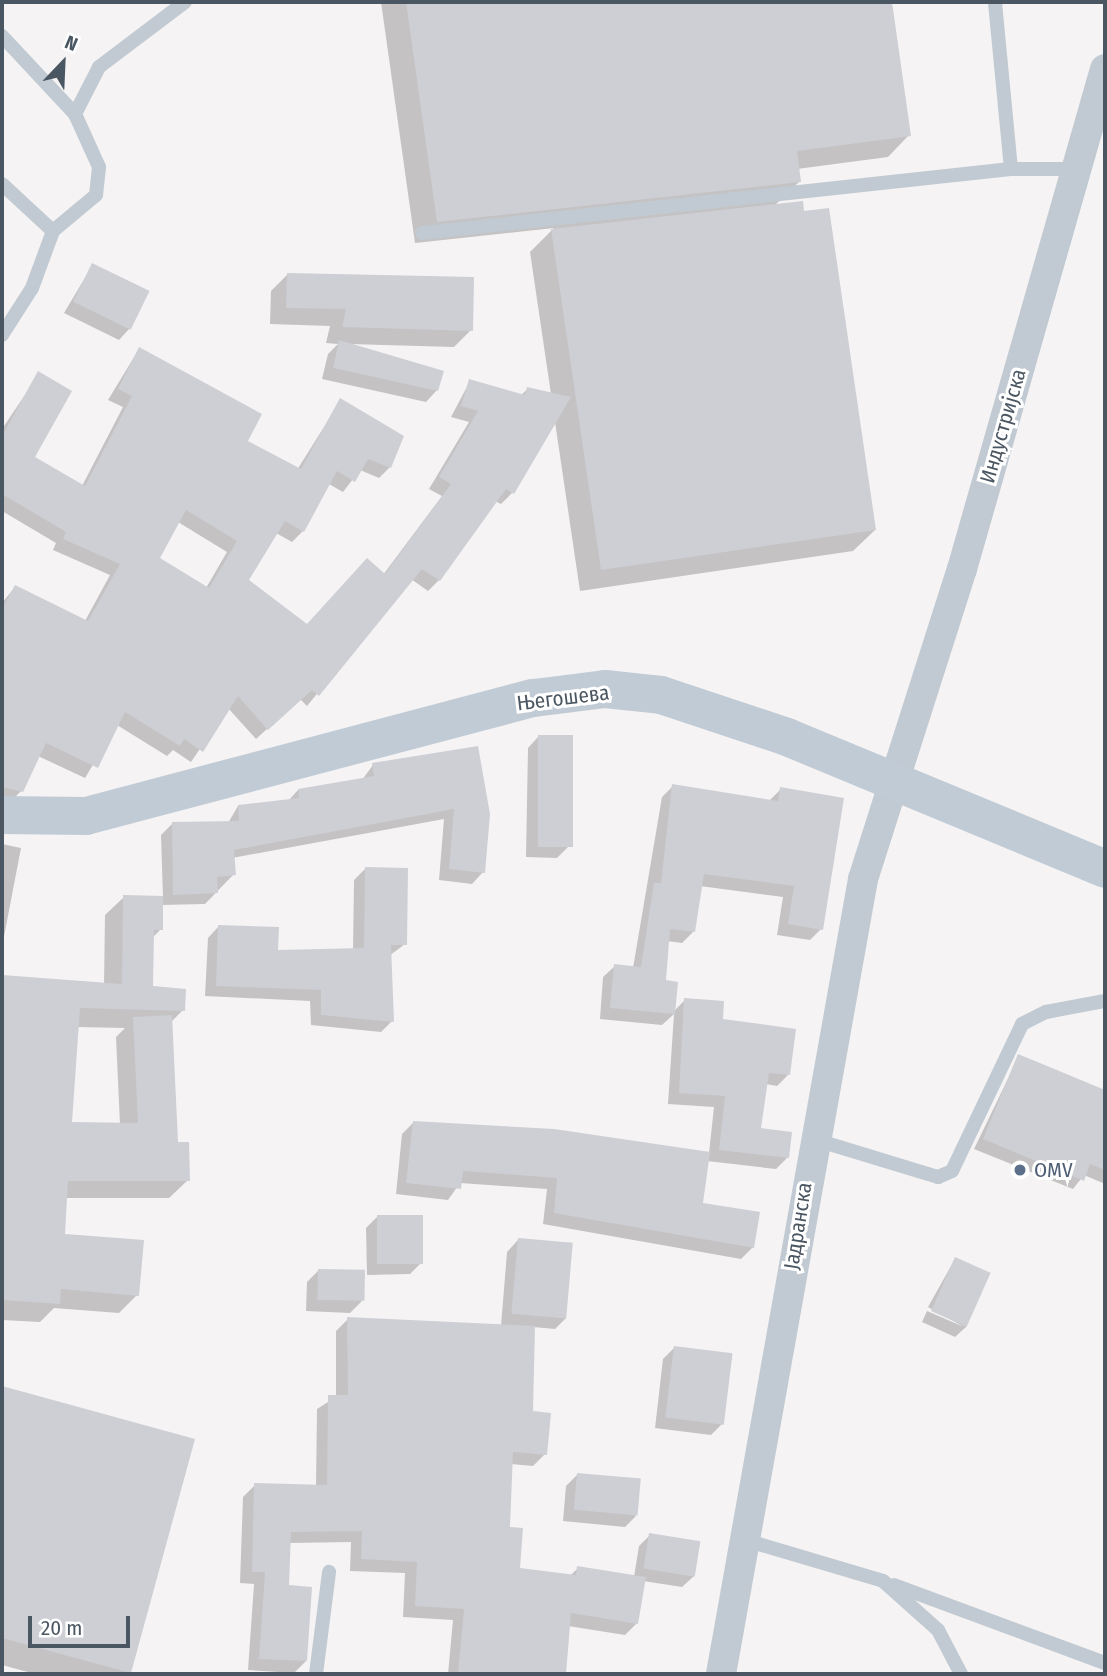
<!DOCTYPE html>
<html>
<head>
<meta charset="utf-8">
<style>
	body { margin:0 }
	#map { position:relative; width:1107px; height:1676px; overflow:hidden; background:#f5f3f3; font-family:"Fira Sans Condensed",sans-serif }
	div>[style] { position:absolute }
	[style*='--x'] { left:calc(var(--x)*1px); top:calc(var(--y)*1px); width:calc(var(--w)*1px); rotate:calc(var(--a)*1deg) }
	.shadow>* { inset:0; background:#0003 }
	.building>* { inset:0; background:#cdcfd5; transform-origin:0 0 }
	.lane>* { height:14px; margin:-7px; padding:0 7px; transform-origin:7px; border-radius:7px; background:#c1cad2 }
	.street>* { height:30px; margin:-15px; padding:0 15px; transform-origin:15px; border-radius:15px; background:#c1cad2 }
	.secondary>* { height:38px; margin:-19px; padding:0 19px; transform-origin:19px; border-radius:19px; background:#c1cbd6 }
	.dots>* { width:19px; height:19px; translate:-50% -50%; box-sizing:border-box; border:4px solid #fff; border-radius:50% }
	span { translate:-50% -50%; white-space:nowrap; text-align:center; line-height:1.15; -webkit-text-stroke:6px #fff; paint-order:stroke }
	.street-label { font-size:21px; color:#4a5661 }
	.service-label { font-size:21px; color:#4e5e75 }
	.left { translate:0 -50%; text-align:left }
	.frame { position:absolute; inset:0; border:4px solid #4a5661; pointer-events:none }
	.north { position:absolute; left:28px; top:28px; width:70px; height:70px; -webkit-text-stroke:5px #fff; paint-order:stroke; rotate:23deg; font-size:19px; font-weight:700; line-height:28px; text-align:center; color:#4a5661 }
	.north::after { content:''; display:block; margin:auto; width:24px; height:32px; background:#4a5661; clip-path:polygon(50% 0,100% 100%,50% 72%,0 100%) }
	.scale { position:absolute; left:28px; top:1616px; width:102px; height:32px; box-sizing:border-box; border:4px solid #4a5661; border-top:0; padding-left:9px; font-size:21px; line-height:24px; white-space:nowrap; color:#4a5661; -webkit-text-stroke:5px #fff; paint-order:stroke }
</style>
</head>
<body>
<div id="map">
	<div class="shadow">
		<div style="clip-path:polygon(evenodd,381px 2px,891px 2px,909px 135px,888px 157px,797px 169px,799px 182px,774px 206px,875px 530px,853px 551px,580px 591px,555px 422px,512px 493px,501px 504px,495px 501px,439px 580px,428px 591px,411px 579px,307px 706px,300px 699px,256px 739px,228px 708px,191px 762px,173px 750px,167px 756px,117px 725px,85px 778px,38px 756px,21px 791px,10px 802px,2px 801px,2px 603px,15px 587px,85px 621px,110px 575px,53px 550px,56px 543px,2px 511px,2px 429px,39px 374px,32px 458px,82px 486px,123px 407px,108px 400px,139px 349px,246px 441px,297px 470px,341px 400px,390px 467px,379px 478px,360px 470px,343px 492px,329px 484px,303px 531px,292px 542px,276px 533px,247px 580px,307px 626px,383px 575px,442px 496px,429px 489px,469px 422px,451px 417px,470px 381px,521px 395px,528px 389px,551px 394px,530px 252px,554px 228px,415px 243px,381px 2px,178px 522px,227px 552px,206px 588px,158px 558px,178px 522px)"></div>
		<div style="clip-path:polygon(92px 266px,130px 328px,119px 340px,64px 313px)"></div>
		<div style="clip-path:polygon(288px 274px,471px 330px,454px 347px,349px 344px,437px 390px,426px 402px,322px 379px,328px 354px,338px 344px,326px 343px,330px 326px,270px 324px,271px 291px)"></div>
		<div style="clip-path:polygon(539px 736px,568px 847px,557px 858px,526px 857px,528px 748px)"></div>
		<div style="clip-path:polygon(evenodd,477px 748px,483px 872px,472px 884px,439px 880px,444px 819px,232px 858px,234px 874px,205px 904px,161px 905px,161px 929px,152px 938px,152px 988px,183px 1010px,170px 1023px,176px 1143px,188px 1180px,169px 1198px,65px 1198px,63px 1235px,137px 1295px,119px 1313px,54px 1308px,40px 1322px,2px 1320px,2px 977px,104px 985px,105px 915px,124px 897px,163px 898px,161px 835px,172px 824px,228px 823px,238px 806px,288px 801px,298px 790px,362px 780px,373px 765px,477px 748px,77px 1027px,125px 1028px,116px 1037px,120px 1125px,70px 1124px,77px 1027px)"></div>
		<div style="clip-path:polygon(673px 786px,769px 801px,781px 789px,821px 929px,810px 940px,777px 935px,783px 897px,700px 886px,693px 932px,682px 943px,667px 941px,664px 982px,674px 1011px,685px 1000px,788px 1075px,777px 1086px,766px 1084px,759px 1129px,787px 1158px,776px 1169px,707px 1161px,702px 1204px,753px 1247px,741px 1259px,543px 1224px,547px 1189px,460px 1183px,448px 1200px,396px 1194px,402px 1134px,413px 1123px,709px 1153px,714px 1107px,668px 1104px,674px 1014px,662px 1025px,600px 1019px,603px 977px,615px 966px,633px 968px,662px 797px)"></div>
		<div style="clip-path:polygon(2px 844px,21px 848px,2px 947px)"></div>
		<div style="clip-path:polygon(365px 869px,405px 944px,389px 956px,392px 1021px,381px 1032px,311px 1025px,310px 1001px,205px 996px,208px 938px,219px 926px,276px 952px,353px 950px,354px 880px)"></div>
		<div style="clip-path:polygon(1019px 1056px,1105px 1092px,1105px 1184px,1084px 1175px,1073px 1189px,974px 1149px)"></div>
		<div style="clip-path:polygon(377px 1217px,421px 1263px,410px 1274px,367px 1275px,366px 1228px)"></div>
		<div style="clip-path:polygon(518px 1240px,566px 1318px,555px 1329px,533px 1327px,531px 1412px,545px 1454px,533px 1466px,511px 1464px,508px 1529px,518px 1570px,570px 1576px,578px 1568px,634px 1577px,639px 1546px,650px 1535px,694px 1576px,682px 1587px,643px 1581px,637px 1623px,625px 1635px,568px 1626px,564px 1674px,448px 1674px,453px 1620px,403px 1617px,405px 1573px,350px 1571px,351px 1542px,289px 1543px,287px 1587px,306px 1661px,294px 1673px,248px 1670px,254px 1584px,240px 1583px,243px 1497px,255px 1485px,316px 1486px,317px 1409px,336px 1397px,336px 1331px,348px 1319px,501px 1326px,507px 1252px)"></div>
		<div style="clip-path:polygon(955px 1259px,967px 1326px,955px 1337px,922px 1322px,927px 1311px,964px 1327px,928px 1307px)"></div>
		<div style="clip-path:polygon(319px 1270px,362px 1301px,350px 1313px,306px 1311px,307px 1282px)"></div>
		<div style="clip-path:polygon(675px 1347px,722px 1424px,711px 1435px,655px 1428px,663px 1359px)"></div>
		<div style="clip-path:polygon(2px 1388px,193px 1440px,128px 1674px,35px 1674px,2px 1665px)"></div>
		<div style="clip-path:polygon(577px 1475px,636px 1516px,625px 1527px,563px 1521px,566px 1486px)"></div>
	</div>
	<div class="building">
		<div style="clip-path:polygon(406px 2px,892px 2px,911px 136px,797px 151px,801px 182px,437px 222px)"></div>
		<div style="clip-path:polygon(803px 201px,804px 211px,829px 208px,876px 530px,601px 570px,551px 229px)"></div>
		<div style="left:92px;top:263px;width:64px;height:43px;rotate:26deg"></div>
		<div style="clip-path:polygon(287px 273px,474px 277px,473px 331px,342px 327px,346px 309px,286px 308px)"></div>
		<div style="clip-path:polygon(339px 340px,444px 371px,438px 391px,333px 368px)"></div>
		<div style="clip-path:polygon(evenodd,139px 347px,262px 414px,248px 441px,301px 469px,340px 398px,404px 436px,391px 468px,368px 459px,355px 482px,337px 471px,304px 532px,285px 521px,249px 580px,307px 624px,367px 558px,385px 574px,451px 484px,439px 477px,478px 411px,461px 406px,469px 379px,525px 395px,527px 387px,571px 397px,514px 494px,506px 489px,440px 581px,422px 569px,319px 696px,312px 690px,268px 730px,238px 696px,203px 752px,184px 739px,180px 746px,125px 712px,98px 768px,46px 743px,23px 792px,2px 787px,2px 609px,15px 585px,88px 621px,120px 564px,63px 539px,66px 532px,2px 494px,2px 436px,38px 371px,72px 391px,35px 457px,85px 486px,132px 396px,118px 389px,139px 347px,186px 510px,237px 541px,209px 588px,160px 558px,186px 510px)"></div>
		<div style="left:538px;top:735px;width:35px;height:112px"></div>
		<div style="clip-path:polygon(478px 746px,490px 814px,485px 873px,449px 869px,454px 809px,234px 850px,236px 875px,217px 877px,218px 893px,173px 895px,172px 822px,239px 821px,238px 805px,299px 798px,298px 789px,374px 776px,372px 763px)"></div>
		<div style="clip-path:polygon(672px 784px,778px 801px,780px 787px,844px 798px,823px 930px,788px 924px,794px 886px,704px 874px,695px 932px,670px 929px,666px 980px,678px 982px,675px 1014px,610px 1008px,614px 964px,641px 967px,654px 883px,661px 883px)"></div>
		<div style="clip-path:polygon(365px 867px,408px 868px,407px 945px,391px 945px,394px 1022px,321px 1015px,321px 990px,216px 986px,218px 925px,279px 927px,278px 950px,364px 948px)"></div>
		<div style="clip-path:polygon(123px 895px,163px 896px,163px 930px,154px 930px,153px 986px,186px 989px,185px 1011px,80px 1008px,72px 1122px,138px 1123px,133px 1017px,172px 1015px,178px 1142px,189px 1142px,190px 1181px,68px 1181px,65px 1234px,144px 1240px,139px 1296px,61px 1289px,60px 1304px,2px 1300px,2px 975px,122px 984px)"></div>
		<div style="clip-path:polygon(684px 998px,724px 1001px,723px 1019px,796px 1029px,790px 1075px,769px 1073px,761px 1128px,792px 1132px,789px 1158px,719px 1150px,725px 1096px,679px 1093px)"></div>
		<div style="clip-path:polygon(1018px 1054px,1105px 1090px,1105px 1170px,1090px 1164px,1084px 1181px,983px 1139px)"></div>
		<div style="clip-path:polygon(413px 1121px,554px 1129px,710px 1152px,703px 1203px,760px 1212px,754px 1248px,554px 1213px,557px 1178px,463px 1171px,461px 1189px,406px 1183px)"></div>
		<div style="left:377px;top:1215px;width:46px;height:49px"></div>
		<div style="left:518px;top:1238px;width:55px;height:76px;rotate:5deg"></div>
		<div style="left:955px;top:1257px;width:39px;height:59px;rotate:24deg"></div>
		<div style="left:318px;top:1269px;width:47px;height:31px;rotate:1deg"></div>
		<div style="clip-path:polygon(347px 1317px,535px 1326px,533px 1411px,551px 1413px,547px 1455px,513px 1452px,510px 1527px,523px 1528px,520px 1568px,576px 1575px,577px 1566px,646px 1577px,638px 1624px,571px 1613px,566px 1674px,458px 1674px,464px 1609px,415px 1606px,417px 1562px,361px 1559px,362px 1531px,291px 1532px,289px 1585px,312px 1587px,307px 1661px,259px 1659px,265px 1572px,252px 1572px,254px 1483px,327px 1485px,328px 1395px,348px 1395px)"></div>
		<div style="left:674px;top:1346px;width:59px;height:72px;rotate:7deg"></div>
		<div style="clip-path:polygon(2px 1386px,195px 1439px,131px 1673px,2px 1638px)"></div>
		<div style="left:577px;top:1473px;width:64px;height:37px;rotate:5deg"></div>
		<div style="left:649px;top:1533px;width:52px;height:36px;rotate:9deg"></div>
	</div>
	<div class="lane">
		<div style="--x:2;--y:36;--w:107;--a:46.9"></div>
		<div style="--x:75;--y:114;--w:58;--a:65.6"></div>
		<div style="--x:99;--y:167;--w:28;--a:96"></div>
		<div style="--x:96;--y:195;--w:56;--a:140.1"></div>
		<div style="--x:53;--y:231;--w:61;--a:110.2"></div>
		<div style="--x:32;--y:288;--w:56;--a:122.6"></div>
		<div style="--x:75;--y:114;--w:53;--a:-62.9"></div>
		<div style="--x:99;--y:67;--w:108;--a:-37.1"></div>
		<div style="--x:1011;--y:169;--w:66;--a:0"></div>
		<div style="--x:2;--y:184;--w:69;--a:42.7"></div>
		<div style="--x:422;--y:233;--w:592;--a:-6.2"></div>
		<div style="--x:1011;--y:169;--w:168;--a:-95.5"></div>
		<div style="--x:813;--y:1139;--w:131;--a:16.9"></div>
		<div style="--x:938;--y:1177;--w:15;--a:-23"></div>
		<div style="--x:952;--y:1171;--w:163;--a:-64.5"></div>
		<div style="--x:1022;--y:1024;--w:27;--a:-27"></div>
		<div style="--x:1046;--y:1012;--w:60;--a:-10.6"></div>
		<div style="--x:745;--y:1540;--w:144;--a:16.5"></div>
		<div style="--x:883;--y:1581;--w:74;--a:41.7"></div>
		<div style="--x:938;--y:1630;--w:50;--a:62.4"></div>
		<div style="--x:894;--y:1585;--w:225;--a:20.3"></div>
		<div style="--x:316;--y:1674;--w:103;--a:-82.7"></div>
	</div>
	<div class="street">
		<div style="--x:721;--y:1674;--w:808;--a:-79.87"></div>
		<div style="--x:863;--y:879;--w:325;--a:-72.3"></div>
		<div style="--x:962;--y:569;--w:520;--a:-74.04"></div>
	</div>
	<div class="secondary">
		<div style="--x:2;--y:815;--w:84;--a:0.7"></div>
		<div style="--x:86;--y:816;--w:463;--a:-14.8"></div>
		<div style="--x:534;--y:698;--w:72;--a:-7.2"></div>
		<div style="--x:605;--y:689;--w:56;--a:6.1"></div>
		<div style="--x:661;--y:695;--w:133;--a:18.4"></div>
		<div style="--x:787;--y:737;--w:344;--a:22.5"></div>
	</div>
	<div class="dots">
		<div style="left:1020px;top:1170px;background:#5c6f8a"></div>
	</div>
	<div class="street-label">
		<span style="left:1003px;top:426px;rotate:-74deg">Индустријска</span>
		<span style="left:563px;top:698px;rotate:-7deg">Његошева</span>
		<span style="left:798px;top:1226px;rotate:-81deg">Јадранска</span>
	</div>
	<div class="service-label">
		<span class="left" style="left:1034px;top:1170px">OMV</span>
	</div>
	<div class="frame"></div>
	<div class="north">N</div>
	<div class="scale">20 m</div>
</div>
</body>
</html>
